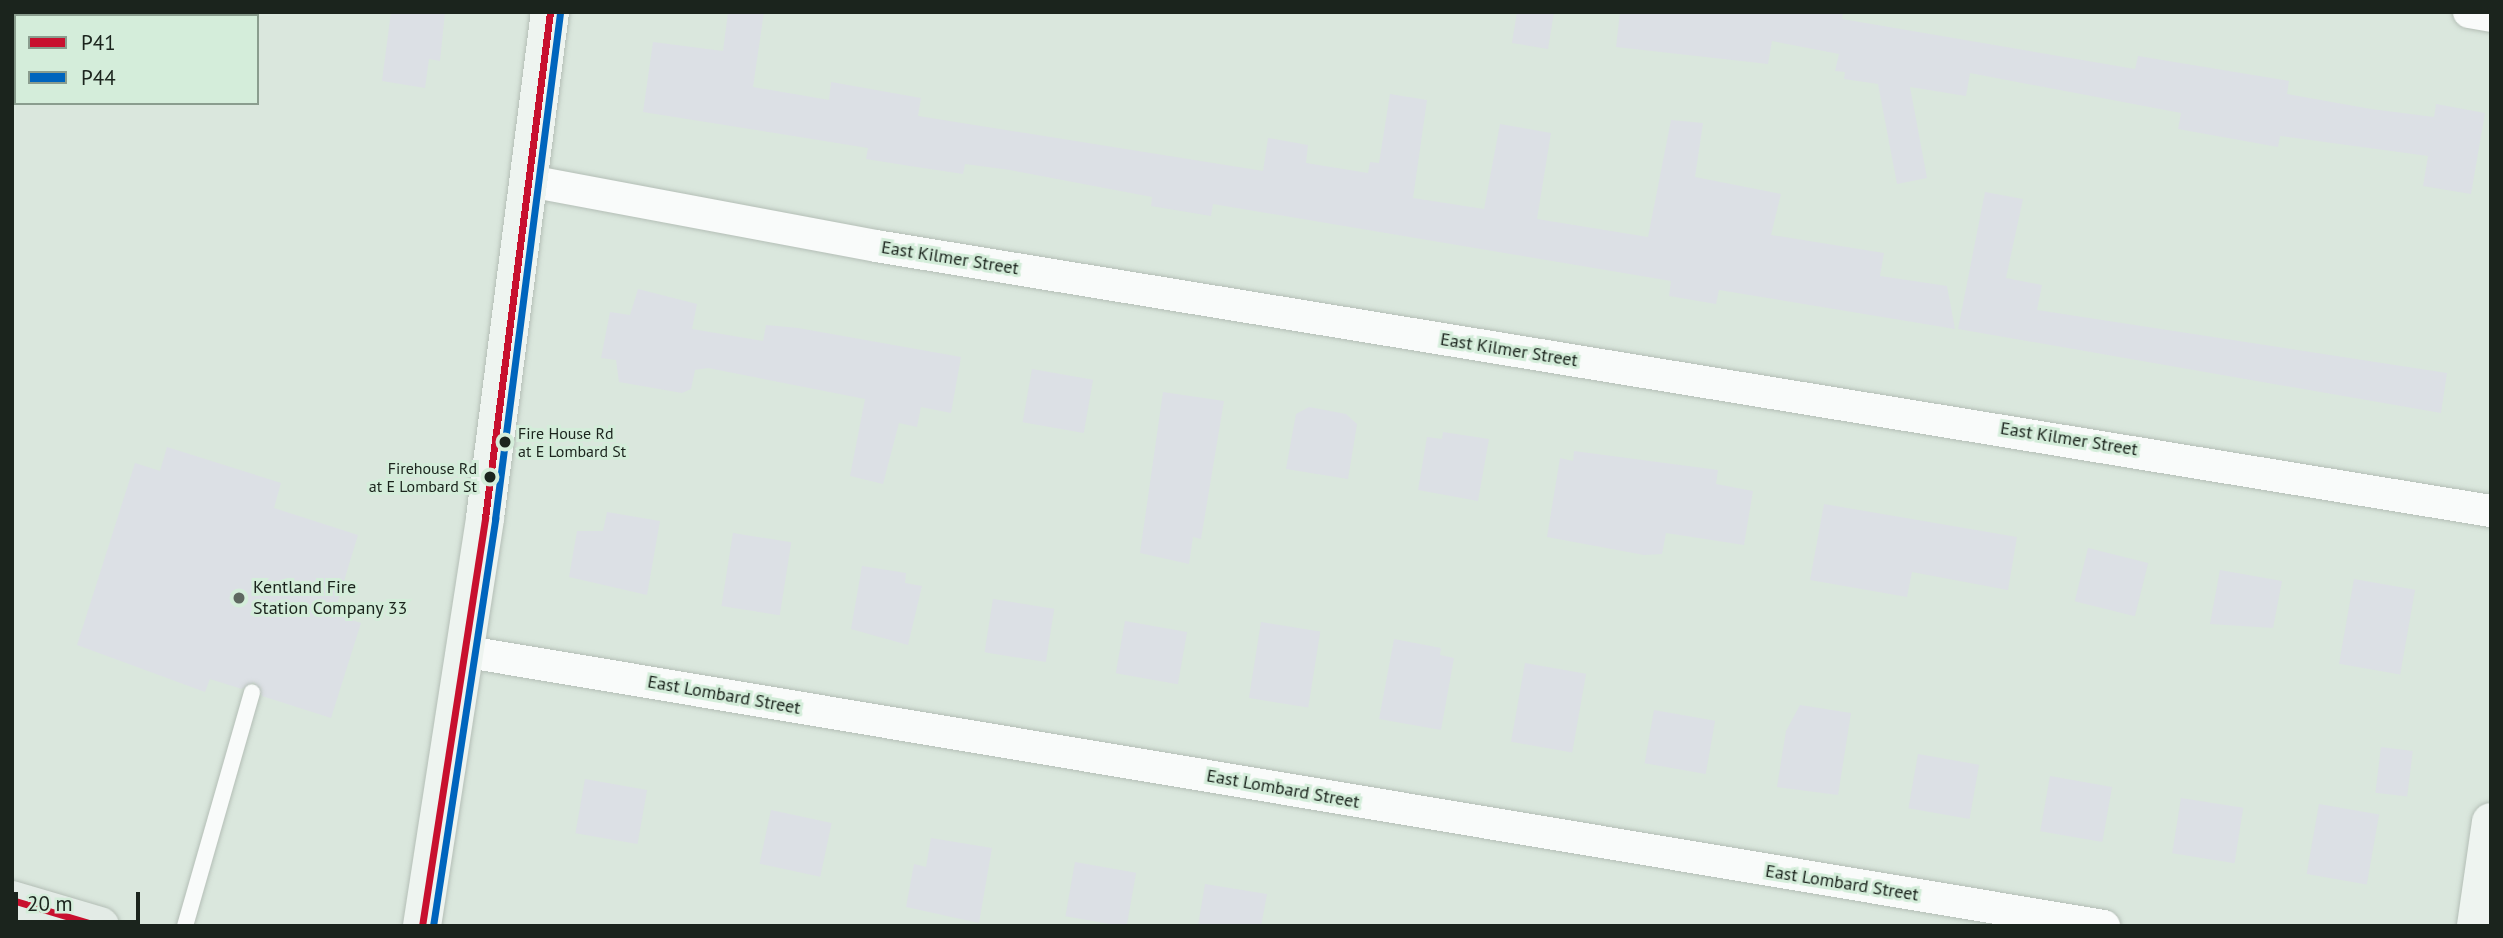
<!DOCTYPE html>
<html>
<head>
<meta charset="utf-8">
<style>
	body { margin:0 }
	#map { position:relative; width:2503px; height:938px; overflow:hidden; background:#dae7dd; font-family:"PT Sans",sans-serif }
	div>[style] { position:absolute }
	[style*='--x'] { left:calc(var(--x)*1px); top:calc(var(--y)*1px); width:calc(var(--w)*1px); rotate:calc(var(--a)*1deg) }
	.building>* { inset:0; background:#dce0e5; transform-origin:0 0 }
	.roads { filter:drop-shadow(0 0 2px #b4beb6) drop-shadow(0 0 2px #b4beb6) }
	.lane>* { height:16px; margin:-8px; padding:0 8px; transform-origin:8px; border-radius:8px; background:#f9fbfa }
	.street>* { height:32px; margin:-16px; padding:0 16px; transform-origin:16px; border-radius:16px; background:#f9fbfa }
	.secondary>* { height:38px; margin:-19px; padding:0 19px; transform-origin:19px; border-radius:19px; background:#eef4f0 }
	.primary>* { height:38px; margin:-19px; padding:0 19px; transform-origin:19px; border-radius:19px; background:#e3ebe6 }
	.bus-1>* { height:7px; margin:-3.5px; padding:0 3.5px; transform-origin:3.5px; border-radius:3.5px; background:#c8102e }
	.bus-2>* { height:7px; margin:-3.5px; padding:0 3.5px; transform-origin:3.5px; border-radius:3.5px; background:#0065bd }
	.dots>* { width:19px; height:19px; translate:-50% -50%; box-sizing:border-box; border:4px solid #d4edda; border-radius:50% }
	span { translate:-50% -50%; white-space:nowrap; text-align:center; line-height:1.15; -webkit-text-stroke:6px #d4edda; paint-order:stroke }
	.bus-label { font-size:16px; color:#1b241d }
	.left { translate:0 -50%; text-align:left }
	.right { translate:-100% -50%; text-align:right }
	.street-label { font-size:18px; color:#1b241d }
	.poi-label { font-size:18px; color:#1b241d }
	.frame { position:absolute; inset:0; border:14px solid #1b241d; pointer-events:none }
	.legend { position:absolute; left:14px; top:14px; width:245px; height:91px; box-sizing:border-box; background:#d4edda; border:2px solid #8a9d8e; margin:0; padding:9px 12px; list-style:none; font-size:21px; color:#1b241d }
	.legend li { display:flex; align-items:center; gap:14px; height:35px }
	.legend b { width:35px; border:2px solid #8a9d8e }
	.scale { position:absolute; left:14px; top:892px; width:126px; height:32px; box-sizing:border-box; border:4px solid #1b241d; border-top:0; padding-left:9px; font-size:21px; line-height:24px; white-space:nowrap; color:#1b241d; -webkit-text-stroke:5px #d4edda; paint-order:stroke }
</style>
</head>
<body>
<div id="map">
	<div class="building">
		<div style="clip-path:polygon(391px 12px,445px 12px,440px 61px,429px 59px,425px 88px,382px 81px)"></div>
		<div style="clip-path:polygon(728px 12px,764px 12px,753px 87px,829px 100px,831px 82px,921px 98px,918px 116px,1263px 171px,1268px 138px,1308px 145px,1306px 163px,1368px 173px,1370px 162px,1379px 163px,1390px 94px,1427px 100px,1413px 198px,1484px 209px,1500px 124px,1551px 133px,1537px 219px,1648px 237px,1671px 120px,1703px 123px,1695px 177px,1781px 194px,1771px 235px,1884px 253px,1880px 276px,1947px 286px,1955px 329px,1719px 290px,1716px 304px,1669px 296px,1671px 281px,1213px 204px,1211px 216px,1151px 206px,1152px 197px,1010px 170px,965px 164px,963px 174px,910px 166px,866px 159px,868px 148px,643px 112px,653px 42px,723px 51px)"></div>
		<div style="clip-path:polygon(1517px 12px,1554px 12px,1548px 49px,1512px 43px)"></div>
		<div style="clip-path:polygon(1620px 12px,1843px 12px,1842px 19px,2135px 69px,2138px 56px,2289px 81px,2287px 94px,2371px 109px,2434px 117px,2436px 104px,2485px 113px,2471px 194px,2423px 186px,2428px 156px,2280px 136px,2278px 147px,2178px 129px,2181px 113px,1970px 73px,1966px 96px,1910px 87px,1927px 178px,1897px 184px,1878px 84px,1844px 79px,1845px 72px,1835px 71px,1839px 54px,1772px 41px,1768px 64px,1616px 47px)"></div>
		<div style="clip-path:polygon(1985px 192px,2023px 199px,2006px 278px,2042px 285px,2037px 310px,2447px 373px,2441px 413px,1958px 329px)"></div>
		<div style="clip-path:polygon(638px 289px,697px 304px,692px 329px,763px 341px,766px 325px,798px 328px,961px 357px,951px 413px,921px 407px,917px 427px,899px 423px,883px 484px,850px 476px,865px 399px,708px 368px,695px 370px,691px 389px,682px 393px,619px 382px,616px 360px,601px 358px,610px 312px,630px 315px)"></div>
		<div style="left:1032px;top:369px;width:62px;height:54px;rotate:10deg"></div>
		<div style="clip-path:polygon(1163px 392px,1224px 401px,1201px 539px,1193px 537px,1189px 564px,1140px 553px)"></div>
		<div style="clip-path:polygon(1309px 407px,1346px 414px,1357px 424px,1348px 479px,1286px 469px,1296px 414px)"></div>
		<div style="clip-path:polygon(1443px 432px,1489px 439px,1478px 501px,1418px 490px,1427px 437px,1442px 439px)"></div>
		<div style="clip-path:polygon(167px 447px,281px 483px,274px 508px,358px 535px,334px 614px,361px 623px,331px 718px,262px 696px,254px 682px,242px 689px,210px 679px,205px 692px,77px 645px,135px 463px,160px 471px)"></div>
		<div style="clip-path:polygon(1574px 451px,1718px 470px,1716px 484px,1753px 491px,1744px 545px,1666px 533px,1662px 554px,1644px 555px,1547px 537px,1560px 458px,1573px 461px)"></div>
		<div style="clip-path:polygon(1824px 504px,2017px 537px,2008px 590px,1912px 572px,1907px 597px,1810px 580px)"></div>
		<div style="clip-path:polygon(607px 512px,660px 521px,647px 595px,569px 577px,577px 531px,603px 531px)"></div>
		<div style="left:733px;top:533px;width:59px;height:74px;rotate:9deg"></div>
		<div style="left:2088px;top:548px;width:62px;height:55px;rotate:14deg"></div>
		<div style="clip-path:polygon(862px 566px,906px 573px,905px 583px,922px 586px,908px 645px,851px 629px)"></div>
		<div style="clip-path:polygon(2220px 570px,2282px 581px,2273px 628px,2210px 624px)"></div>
		<div style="left:2354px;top:579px;width:62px;height:86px;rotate:10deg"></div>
		<div style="left:993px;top:599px;width:62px;height:54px;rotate:9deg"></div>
		<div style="left:1125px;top:621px;width:63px;height:53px;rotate:10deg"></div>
		<div style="left:1261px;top:622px;width:60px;height:77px;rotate:9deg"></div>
		<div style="clip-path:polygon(1394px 639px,1441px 648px,1440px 655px,1454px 658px,1441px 730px,1379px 719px)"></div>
		<div style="left:1525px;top:663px;width:62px;height:80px;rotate:10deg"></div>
		<div style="clip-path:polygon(1800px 705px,1851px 713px,1838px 795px,1777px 787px,1786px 731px)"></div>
		<div style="left:1654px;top:710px;width:62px;height:54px;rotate:10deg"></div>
		<div style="left:2381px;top:747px;width:32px;height:46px;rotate:7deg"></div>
		<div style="left:1918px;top:754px;width:62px;height:55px;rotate:10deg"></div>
		<div style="left:2050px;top:776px;width:63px;height:56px;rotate:10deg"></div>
		<div style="left:585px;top:779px;width:63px;height:55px;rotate:10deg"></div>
		<div style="left:2181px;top:798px;width:63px;height:56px;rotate:9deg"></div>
		<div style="left:2319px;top:804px;width:61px;height:71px;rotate:10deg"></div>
		<div style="left:771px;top:810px;width:62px;height:55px;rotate:12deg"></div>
		<div style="clip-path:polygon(931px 838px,992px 848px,979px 923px,906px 907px,914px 864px,926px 867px)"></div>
		<div style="left:1075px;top:862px;width:62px;height:55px;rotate:10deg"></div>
		<div style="clip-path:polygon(1205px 884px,1267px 894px,1261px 926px,1198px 926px)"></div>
	</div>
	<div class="roads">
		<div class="lane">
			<div style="--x:185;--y:926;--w:243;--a:-74"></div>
		</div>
		<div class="street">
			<div style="--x:2469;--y:12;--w:22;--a:10"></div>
			<div style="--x:529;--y:181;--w:353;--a:10.6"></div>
			<div style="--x:876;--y:246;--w:1637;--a:9.32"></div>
			<div style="--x:462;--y:651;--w:1665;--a:9.51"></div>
		</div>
		<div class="secondary">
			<div style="--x:422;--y:926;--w:413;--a:-81.2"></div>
			<div style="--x:485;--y:518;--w:510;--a:-82.68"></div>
			<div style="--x:2476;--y:926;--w:105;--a:-81.8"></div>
		</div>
		<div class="primary">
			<div style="--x:12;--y:900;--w:92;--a:16.5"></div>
		</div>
	</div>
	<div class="bus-1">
		<div style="--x:12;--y:900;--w:91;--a:16.6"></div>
		<div style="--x:422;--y:926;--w:413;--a:-81.2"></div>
		<div style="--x:485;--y:518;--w:510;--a:-82.68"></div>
	</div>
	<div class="bus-2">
		<div style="--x:433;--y:926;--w:412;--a:-81.3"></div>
		<div style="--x:495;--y:519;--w:510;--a:-82.68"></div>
	</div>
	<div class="dots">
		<div style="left:505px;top:442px;background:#1b241d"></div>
		<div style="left:490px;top:477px;background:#1b241d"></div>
		<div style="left:239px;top:598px;background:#5e6860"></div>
	</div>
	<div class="bus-label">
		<span class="left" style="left:518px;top:442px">Fire House Rd<br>at E Lombard St</span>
		<span class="right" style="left:477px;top:477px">Firehouse Rd<br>at E Lombard St</span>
	</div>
	<div class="street-label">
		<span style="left:950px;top:258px;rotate:9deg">East Kilmer Street</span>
		<span style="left:1509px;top:350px;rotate:9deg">East Kilmer Street</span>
		<span style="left:2069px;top:439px;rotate:9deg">East Kilmer Street</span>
		<span style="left:724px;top:695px;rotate:10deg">East Lombard Street</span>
		<span style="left:1283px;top:789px;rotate:10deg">East Lombard Street</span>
		<span style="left:1842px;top:883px;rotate:9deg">East Lombard Street</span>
	</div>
	<div class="poi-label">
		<span class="left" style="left:253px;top:598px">Kentland Fire<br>Station Company 33</span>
	</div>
	<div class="frame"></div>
	<ul class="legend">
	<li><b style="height:9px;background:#c8102e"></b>P41</li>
	<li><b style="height:9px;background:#0065bd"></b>P44</li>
	</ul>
	<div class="scale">20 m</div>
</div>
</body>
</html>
